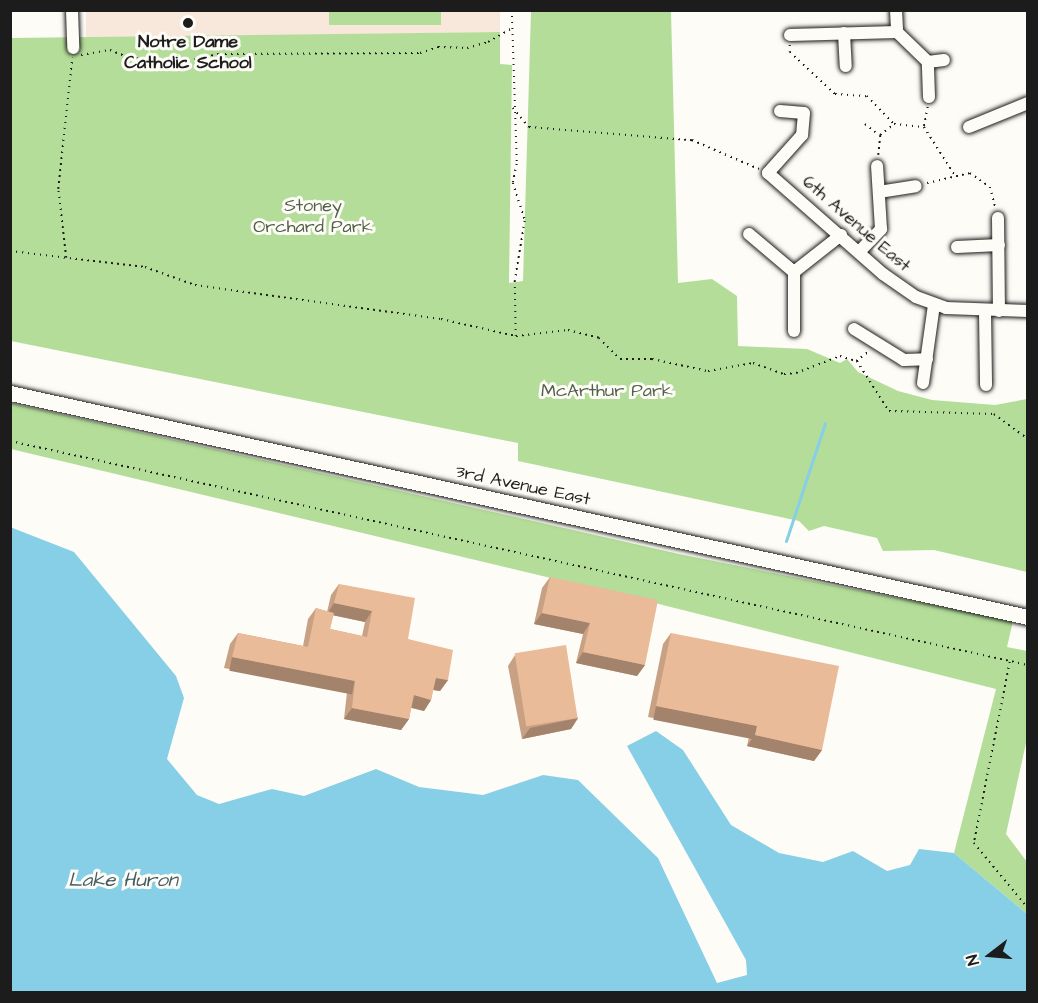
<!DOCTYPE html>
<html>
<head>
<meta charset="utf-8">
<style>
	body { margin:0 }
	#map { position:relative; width:1038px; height:1003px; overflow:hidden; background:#fdfcf7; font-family:"Architects Daughter",sans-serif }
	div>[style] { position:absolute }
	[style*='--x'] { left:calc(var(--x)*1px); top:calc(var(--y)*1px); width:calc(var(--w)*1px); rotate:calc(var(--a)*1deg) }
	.built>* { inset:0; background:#f7e8db }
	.green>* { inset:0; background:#b4dd99; transform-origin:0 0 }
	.water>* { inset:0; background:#86cfe7 }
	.stream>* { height:3px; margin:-1.5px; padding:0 1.5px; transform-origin:1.5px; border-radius:1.5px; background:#86cfe7 }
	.path>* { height:1.5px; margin-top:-0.75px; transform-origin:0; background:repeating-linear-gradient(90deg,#1c1c1c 0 1.5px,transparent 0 6px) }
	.roads { filter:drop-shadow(0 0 2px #1c1c1c) drop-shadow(0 0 2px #1c1c1c) }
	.minor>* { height:12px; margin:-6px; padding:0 6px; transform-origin:6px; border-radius:6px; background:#fdfcf7 }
	.major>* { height:15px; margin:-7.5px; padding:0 7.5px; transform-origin:7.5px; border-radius:7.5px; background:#fdfcf7 }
	.wall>* { inset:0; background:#c8a184 }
	.shaded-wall>* { inset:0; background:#a3836b; transform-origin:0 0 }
	.building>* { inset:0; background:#e9bb99; transform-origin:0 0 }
	.dots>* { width:16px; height:16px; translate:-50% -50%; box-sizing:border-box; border:3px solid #fdfcf7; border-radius:50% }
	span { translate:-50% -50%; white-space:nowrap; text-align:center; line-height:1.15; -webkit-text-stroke:6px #fdfcf7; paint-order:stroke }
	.poi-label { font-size:18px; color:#1c1c1c; font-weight:700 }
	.park-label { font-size:18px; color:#516048 }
	.street-label { font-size:18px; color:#1c1c1c }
	.water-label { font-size:20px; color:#415b63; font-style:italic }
	.frame { position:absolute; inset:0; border:12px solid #1c1c1c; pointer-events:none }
	.north { position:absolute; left:960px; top:925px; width:60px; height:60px; -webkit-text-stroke:4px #fdfcf7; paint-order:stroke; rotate:254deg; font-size:16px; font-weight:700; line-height:24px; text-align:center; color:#1c1c1c }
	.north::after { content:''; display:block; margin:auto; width:21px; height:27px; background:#1c1c1c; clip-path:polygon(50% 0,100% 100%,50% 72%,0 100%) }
</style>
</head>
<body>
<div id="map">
	<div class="built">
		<div style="clip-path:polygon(86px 11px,500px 11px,500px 32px,86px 38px)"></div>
	</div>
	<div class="green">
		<div style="left:329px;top:11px;width:112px;height:14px"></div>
		<div style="clip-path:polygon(531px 11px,671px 11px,678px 283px,712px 279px,737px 296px,738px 346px,807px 349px,840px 363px,847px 359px,858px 372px,898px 391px,932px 400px,995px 405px,1027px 399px,1027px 572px,934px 550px,883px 551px,877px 538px,824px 526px,809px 531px,799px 521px,518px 461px,518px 443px,11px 341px,10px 38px,500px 32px,500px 64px,512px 65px,509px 283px,523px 281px)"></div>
		<div style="clip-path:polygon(11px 403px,679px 554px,1013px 621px,1007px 647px,1027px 651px,1028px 734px,1006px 834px,1027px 862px,1027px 914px,954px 853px,996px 689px,647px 601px,11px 449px)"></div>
	</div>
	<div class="water">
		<div style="clip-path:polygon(10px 527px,74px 552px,176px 676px,184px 698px,167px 759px,197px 795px,219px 804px,272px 789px,304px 796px,376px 769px,419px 787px,483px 795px,543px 775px,578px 780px,658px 858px,717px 983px,747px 975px,746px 960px,627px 746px,656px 731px,683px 750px,731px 825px,779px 853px,823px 862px,853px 851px,887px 871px,910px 865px,919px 849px,954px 853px,1027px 914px,1027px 992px,11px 992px)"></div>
	</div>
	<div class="stream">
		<div style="--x:786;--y:541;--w:124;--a:-71.7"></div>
	</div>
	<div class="path">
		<div style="--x:512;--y:10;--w:154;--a:88.1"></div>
		<div style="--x:517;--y:164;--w:19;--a:102"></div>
		<div style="--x:513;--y:183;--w:40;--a:72"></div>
		<div style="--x:525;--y:221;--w:61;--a:99.5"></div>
		<div style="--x:515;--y:281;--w:55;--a:89"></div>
		<div style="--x:790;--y:45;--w:7;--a:90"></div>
		<div style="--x:790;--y:52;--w:62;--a:43"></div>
		<div style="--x:835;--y:94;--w:32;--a:4"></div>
		<div style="--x:867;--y:96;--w:39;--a:46"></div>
		<div style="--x:81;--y:55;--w:29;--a:-10"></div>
		<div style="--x:110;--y:50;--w:22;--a:22"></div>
		<div style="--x:130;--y:58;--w:58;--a:3"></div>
		<div style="--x:188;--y:61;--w:32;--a:-13"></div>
		<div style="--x:219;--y:54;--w:201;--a:-0.3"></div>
		<div style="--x:420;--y:53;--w:19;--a:-18"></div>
		<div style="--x:438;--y:47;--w:29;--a:2"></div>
		<div style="--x:467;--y:48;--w:22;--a:-16"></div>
		<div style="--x:488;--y:42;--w:28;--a:-30"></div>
		<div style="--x:928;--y:107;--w:20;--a:101"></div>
		<div style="--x:924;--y:127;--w:56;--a:57.4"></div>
		<div style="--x:513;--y:108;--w:25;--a:50"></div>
		<div style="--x:529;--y:127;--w:164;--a:4.6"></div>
		<div style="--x:692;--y:140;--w:73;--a:23.4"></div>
		<div style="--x:865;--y:124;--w:18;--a:38"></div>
		<div style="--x:878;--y:155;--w:20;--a:-84"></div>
		<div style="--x:880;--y:135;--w:18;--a:-38"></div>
		<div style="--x:894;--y:124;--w:29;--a:6"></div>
		<div style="--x:927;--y:183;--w:44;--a:-13.1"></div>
		<div style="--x:970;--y:173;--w:24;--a:35"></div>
		<div style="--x:990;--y:187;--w:23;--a:75"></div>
		<div style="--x:10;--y:251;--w:136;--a:6.8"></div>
		<div style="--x:145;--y:267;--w:53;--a:19.8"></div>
		<div style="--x:195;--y:285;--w:248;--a:7.9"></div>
		<div style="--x:441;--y:319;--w:77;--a:12.8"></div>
		<div style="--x:516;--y:336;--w:52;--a:-6.6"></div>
		<div style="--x:568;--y:330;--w:32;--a:14"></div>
		<div style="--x:599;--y:338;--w:30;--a:45"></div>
		<div style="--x:620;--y:359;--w:32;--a:0"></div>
		<div style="--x:652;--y:359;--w:57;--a:12.1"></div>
		<div style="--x:708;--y:371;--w:46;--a:-10.1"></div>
		<div style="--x:753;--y:363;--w:33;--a:20"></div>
		<div style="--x:784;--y:374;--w:12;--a:-5"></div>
		<div style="--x:796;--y:373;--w:47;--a:-21.1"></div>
		<div style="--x:840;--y:356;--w:17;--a:17"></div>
		<div style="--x:856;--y:361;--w:15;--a:-37"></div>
		<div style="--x:66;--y:258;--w:69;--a:-96.6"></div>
		<div style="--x:58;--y:189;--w:132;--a:-83.9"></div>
		<div style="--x:857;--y:361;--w:59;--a:57.4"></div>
		<div style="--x:889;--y:411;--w:105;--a:1.6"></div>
		<div style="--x:994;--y:414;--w:42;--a:36.3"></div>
		<div style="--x:10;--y:441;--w:1042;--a:12.41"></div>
		<div style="--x:1010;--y:662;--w:185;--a:101.2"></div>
		<div style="--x:974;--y:843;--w:85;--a:50.3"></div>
	</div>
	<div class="roads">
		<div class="minor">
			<div style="--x:72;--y:10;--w:38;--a:88"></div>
			<div style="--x:896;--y:10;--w:22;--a:87"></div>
			<div style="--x:844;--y:33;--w:33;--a:87"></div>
			<div style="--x:790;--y:35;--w:107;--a:-1.6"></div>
			<div style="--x:897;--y:32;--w:43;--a:44.1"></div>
			<div style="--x:929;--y:97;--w:35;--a:-92"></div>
			<div style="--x:928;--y:62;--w:16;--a:-7"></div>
			<div style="--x:780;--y:111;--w:24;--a:5"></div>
			<div style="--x:804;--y:113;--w:22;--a:95"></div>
			<div style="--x:802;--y:135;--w:51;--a:131.8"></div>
			<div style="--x:768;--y:173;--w:153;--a:41.3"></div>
			<div style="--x:883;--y:274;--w:40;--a:34.9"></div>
			<div style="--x:916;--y:297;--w:32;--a:20"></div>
			<div style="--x:946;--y:308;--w:82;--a:2.1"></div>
			<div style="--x:969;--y:127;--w:64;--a:-22.1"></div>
			<div style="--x:879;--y:192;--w:37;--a:-9"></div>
			<div style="--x:998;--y:218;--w:93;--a:89.4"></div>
			<div style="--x:749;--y:234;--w:59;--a:40.2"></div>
			<div style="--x:957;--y:247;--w:42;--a:-2.7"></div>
			<div style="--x:859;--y:252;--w:32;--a:-46"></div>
			<div style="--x:881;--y:229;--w:63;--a:-93.6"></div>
			<div style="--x:985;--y:311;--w:74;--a:89.2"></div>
			<div style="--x:854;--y:329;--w:59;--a:31.8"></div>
			<div style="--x:904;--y:360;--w:23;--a:-2"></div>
			<div style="--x:794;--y:331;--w:59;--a:-90"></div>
			<div style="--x:794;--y:272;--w:60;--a:-38.2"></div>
			<div style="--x:923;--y:383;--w:79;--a:-82"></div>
		</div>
		<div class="major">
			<div style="--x:10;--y:393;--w:1042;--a:12.41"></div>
		</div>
	</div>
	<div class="wall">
		<div style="clip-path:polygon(550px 577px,645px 665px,637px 676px,576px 663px,583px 634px,534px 624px,542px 588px)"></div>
		<div style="clip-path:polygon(evenodd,339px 584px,408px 639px,448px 680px,440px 691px,433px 690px,431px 700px,424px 711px,411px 708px,409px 719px,401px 730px,344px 719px,347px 692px,224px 668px,230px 644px,238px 633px,303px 646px,308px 619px,316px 608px,327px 612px,331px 595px,339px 584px,333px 615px,365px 622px,362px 636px,330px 629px,333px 615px)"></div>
		<div style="clip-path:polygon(671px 633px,822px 750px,814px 761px,747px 746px,749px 737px,648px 717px,663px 644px)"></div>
		<div style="clip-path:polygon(515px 655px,578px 718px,571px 729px,522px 739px,508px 666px)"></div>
	</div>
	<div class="shaded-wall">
		<div style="clip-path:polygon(334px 603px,372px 611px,365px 622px,327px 614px)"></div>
		<div style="clip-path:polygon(542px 613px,590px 623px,583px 634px,534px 624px)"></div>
		<div style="clip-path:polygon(583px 652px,645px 665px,637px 676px,576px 663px)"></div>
		<div style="left:232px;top:657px;width:125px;height:14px;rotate:11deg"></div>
		<div style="clip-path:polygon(436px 678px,448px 680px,440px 691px,428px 689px)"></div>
		<div style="clip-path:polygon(414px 695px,431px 700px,424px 711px,406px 706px)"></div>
		<div style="left:656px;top:706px;width:103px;height:14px;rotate:11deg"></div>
		<div style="clip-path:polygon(352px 708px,409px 719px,401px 730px,344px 719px)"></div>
		<div style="clip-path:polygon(578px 718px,571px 729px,522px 739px,530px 728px)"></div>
		<div style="clip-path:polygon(755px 735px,822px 750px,814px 761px,747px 746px)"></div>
	</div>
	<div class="building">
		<div style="clip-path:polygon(550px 577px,658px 600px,645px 665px,583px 652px,590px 623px,542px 613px)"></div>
		<div style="clip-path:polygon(339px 584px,415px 598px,408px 639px,453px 650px,448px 680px,436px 678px,431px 700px,414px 695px,409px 719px,352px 708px,355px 681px,232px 657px,238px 633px,308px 647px,316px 608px,334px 613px,330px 629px,367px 637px,372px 611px,334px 603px)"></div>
		<div style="clip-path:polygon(671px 633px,839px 666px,822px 750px,755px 735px,757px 726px,656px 706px)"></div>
		<div style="left:566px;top:645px;width:74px;height:52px;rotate:81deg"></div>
	</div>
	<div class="dots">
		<div style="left:188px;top:23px;background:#1c1c1c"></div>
	</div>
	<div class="poi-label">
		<span style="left:188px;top:53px">Notre Dame<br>Catholic School</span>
	</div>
	<div class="park-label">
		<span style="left:313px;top:217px">Stoney<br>Orchard Park</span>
		<span style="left:607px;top:391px">McArthur Park</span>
	</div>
	<div class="street-label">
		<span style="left:856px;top:224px;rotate:41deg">6th Avenue East</span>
		<span style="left:523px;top:486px;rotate:12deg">3rd Avenue East</span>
	</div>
	<div class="water-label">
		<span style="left:123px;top:880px">Lake Huron</span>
	</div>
	<div class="frame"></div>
	<div class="north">N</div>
</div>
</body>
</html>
